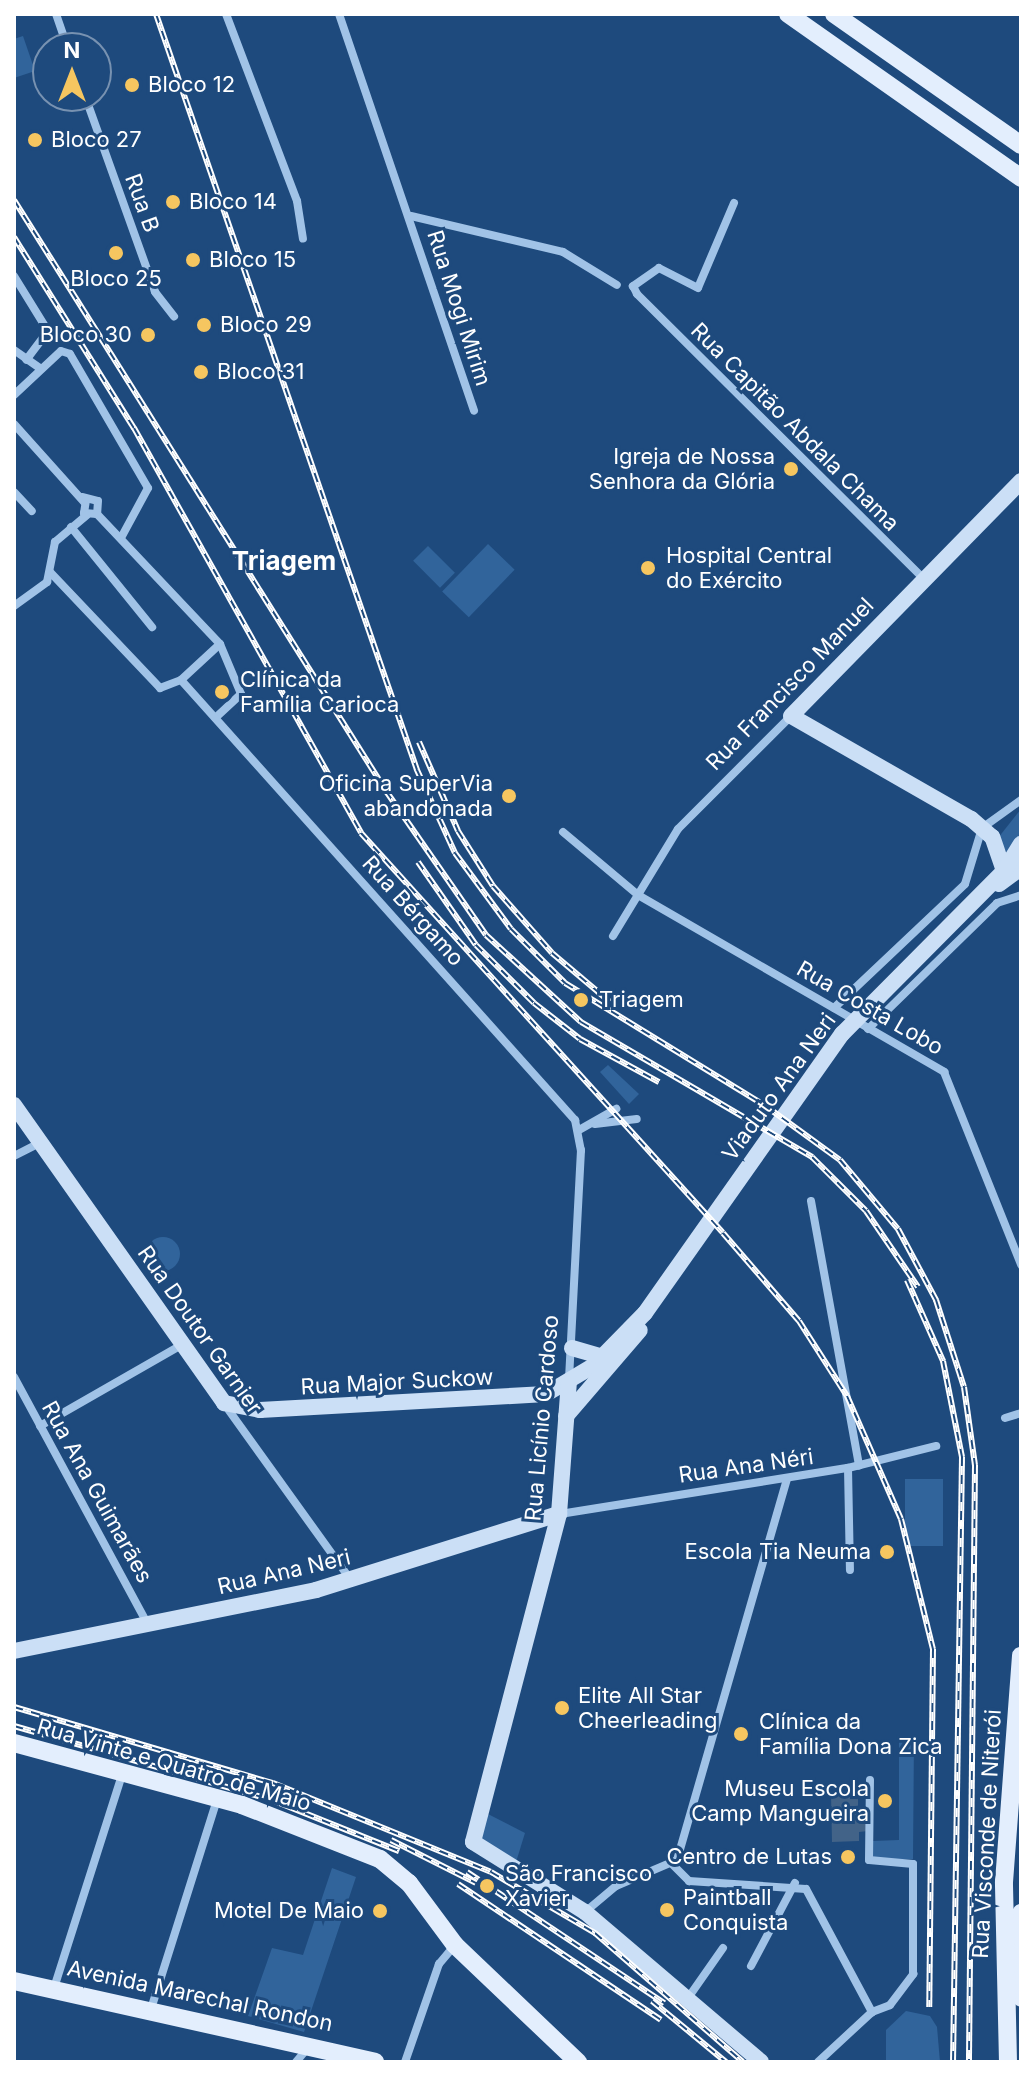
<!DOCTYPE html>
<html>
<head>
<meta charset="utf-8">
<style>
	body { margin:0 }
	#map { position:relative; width:1035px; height:2076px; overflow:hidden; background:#1e4a7d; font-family:Inter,sans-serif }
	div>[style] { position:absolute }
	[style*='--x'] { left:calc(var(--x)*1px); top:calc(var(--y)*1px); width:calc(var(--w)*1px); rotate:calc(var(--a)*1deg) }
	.green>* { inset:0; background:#31649b; transform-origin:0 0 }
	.round { border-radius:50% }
	.water>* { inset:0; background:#426388 }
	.street>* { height:8px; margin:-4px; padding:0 4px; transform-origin:4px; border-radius:4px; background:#a1c3e7 }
	.secondary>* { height:16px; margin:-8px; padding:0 8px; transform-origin:8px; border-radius:8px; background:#cbdff6 }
	.primary>* { height:18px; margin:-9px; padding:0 9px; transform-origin:9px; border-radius:9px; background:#e3eefd }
	.rail>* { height:6px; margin-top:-3px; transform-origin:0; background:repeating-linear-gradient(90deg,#1e4a7d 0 9px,#fff 0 18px); box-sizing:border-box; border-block:2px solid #fff }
	.dots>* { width:22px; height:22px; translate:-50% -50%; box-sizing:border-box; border:4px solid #1e4a7d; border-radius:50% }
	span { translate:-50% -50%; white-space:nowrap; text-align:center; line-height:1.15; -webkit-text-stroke:6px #1e4a7d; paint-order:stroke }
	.poi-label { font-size:22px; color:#fff }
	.left { translate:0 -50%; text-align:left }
	.right { translate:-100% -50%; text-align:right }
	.street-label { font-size:22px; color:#fff }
	.quarter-label { font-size:26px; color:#fff; font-weight:700 }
	.frame { position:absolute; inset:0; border:16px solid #fff; pointer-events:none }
	.north { position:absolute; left:32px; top:32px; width:80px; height:80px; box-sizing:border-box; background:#1e4a7d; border:2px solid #7892b1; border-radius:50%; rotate:0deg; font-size:22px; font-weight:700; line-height:32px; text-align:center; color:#fff }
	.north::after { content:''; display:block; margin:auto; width:28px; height:36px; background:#f6c660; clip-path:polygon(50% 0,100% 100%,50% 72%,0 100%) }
</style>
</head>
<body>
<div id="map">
	<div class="green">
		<div style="clip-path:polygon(23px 36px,35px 71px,14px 78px,14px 39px)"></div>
		<div style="left:488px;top:544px;width:37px;height:66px;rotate:44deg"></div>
		<div style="left:428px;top:546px;width:38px;height:21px;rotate:45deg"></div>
		<div style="clip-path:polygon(1021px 809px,1021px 876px,998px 838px)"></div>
		<div style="clip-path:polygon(608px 1065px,639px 1094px,629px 1104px,600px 1072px)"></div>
		<div class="round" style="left:146px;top:1237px;width:34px;height:34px"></div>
		<div style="left:905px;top:1479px;width:38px;height:67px"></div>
		<div style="clip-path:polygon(899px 1736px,914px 1736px,913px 1859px,873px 1859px,873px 1841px,899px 1840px)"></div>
		<div style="clip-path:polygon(486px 1813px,525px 1833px,516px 1862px,480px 1842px)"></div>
		<div style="clip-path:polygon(332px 1868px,356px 1877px,304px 2032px,248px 2016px,272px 1948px,303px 1955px)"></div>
		<div style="clip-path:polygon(906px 2011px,930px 2016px,937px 2027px,940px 2062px,886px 2062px,886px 2030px)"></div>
	</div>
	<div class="water">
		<div style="clip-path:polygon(831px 1794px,858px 1794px,858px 1808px,867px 1808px,868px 1831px,859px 1832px,859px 1841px,832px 1842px)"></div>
	</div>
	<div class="street">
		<div style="--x:56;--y:14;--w:36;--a:71"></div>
		<div style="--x:226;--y:14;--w:200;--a:69.2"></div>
		<div style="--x:297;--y:201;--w:38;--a:81"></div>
		<div style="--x:339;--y:14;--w:419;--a:71.2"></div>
		<div style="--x:85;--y:96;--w:208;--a:70.3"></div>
		<div style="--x:155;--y:292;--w:31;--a:52"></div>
		<div style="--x:734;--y:203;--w:92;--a:113"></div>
		<div style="--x:698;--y:288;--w:44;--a:-152.9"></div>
		<div style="--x:659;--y:268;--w:32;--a:145"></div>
		<div style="--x:633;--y:286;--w:9;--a:63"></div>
		<div style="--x:637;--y:294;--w:403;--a:44.8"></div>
		<div style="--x:411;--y:216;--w:156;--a:13.3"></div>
		<div style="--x:563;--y:252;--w:63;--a:31.4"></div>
		<div style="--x:14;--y:276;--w:65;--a:58.3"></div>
		<div style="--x:48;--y:331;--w:36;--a:127"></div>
		<div style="--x:14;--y:350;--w:32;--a:35"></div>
		<div style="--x:14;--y:395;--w:64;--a:-43.1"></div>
		<div style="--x:61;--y:351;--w:9;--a:18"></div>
		<div style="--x:70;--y:354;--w:155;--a:59.8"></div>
		<div style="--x:148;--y:488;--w:57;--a:118.4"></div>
		<div style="--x:14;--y:424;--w:105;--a:48.1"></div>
		<div style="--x:14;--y:492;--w:26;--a:47"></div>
		<div style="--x:82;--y:497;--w:16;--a:14"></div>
		<div style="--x:98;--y:501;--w:13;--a:94"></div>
		<div style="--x:97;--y:514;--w:13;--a:-176"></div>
		<div style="--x:84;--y:513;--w:13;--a:-81"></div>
		<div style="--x:97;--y:514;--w:179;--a:46.6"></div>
		<div style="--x:220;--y:644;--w:54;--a:67.2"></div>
		<div style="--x:241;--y:694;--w:35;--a:137"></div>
		<div style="--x:71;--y:527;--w:129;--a:51"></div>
		<div style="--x:50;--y:572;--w:160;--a:46.5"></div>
		<div style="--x:160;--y:688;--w:22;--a:-21"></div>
		<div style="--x:181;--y:680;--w:53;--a:-42.7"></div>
		<div style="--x:14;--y:606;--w:41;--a:-36"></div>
		<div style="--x:47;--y:582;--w:41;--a:-78.7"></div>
		<div style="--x:55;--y:542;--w:42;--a:-40.2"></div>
		<div style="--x:181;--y:680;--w:591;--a:48.16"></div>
		<div style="--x:575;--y:1120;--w:31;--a:79"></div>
		<div style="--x:581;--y:1150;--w:230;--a:93"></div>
		<div style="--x:563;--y:832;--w:98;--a:40"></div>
		<div style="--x:638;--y:895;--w:354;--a:30"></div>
		<div style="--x:944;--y:1072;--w:208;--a:68.2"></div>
		<div style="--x:613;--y:936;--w:125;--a:-58.7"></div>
		<div style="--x:678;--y:829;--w:160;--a:-45"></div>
		<div style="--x:834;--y:1008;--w:180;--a:-43.4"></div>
		<div style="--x:965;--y:884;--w:59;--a:-73.1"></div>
		<div style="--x:982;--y:828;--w:48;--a:-35.7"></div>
		<div style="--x:868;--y:1029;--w:180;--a:-44.3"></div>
		<div style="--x:997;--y:903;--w:25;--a:-18"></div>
		<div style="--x:595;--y:1124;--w:42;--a:-6.8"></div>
		<div style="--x:579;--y:1130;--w:43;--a:-29.6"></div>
		<div style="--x:14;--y:1156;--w:30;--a:-27"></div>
		<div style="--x:811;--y:1201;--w:269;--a:79.7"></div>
		<div style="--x:14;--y:1377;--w:282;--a:61.6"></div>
		<div style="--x:225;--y:1405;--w:214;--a:54.3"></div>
		<div style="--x:1005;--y:1418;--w:17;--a:-17"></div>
		<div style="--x:40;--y:1426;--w:165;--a:-29.8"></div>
		<div style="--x:848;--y:1468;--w:102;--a:88.9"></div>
		<div style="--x:560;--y:1514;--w:292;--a:-9.1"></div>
		<div style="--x:848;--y:1468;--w:91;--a:-14"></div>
		<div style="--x:673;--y:1865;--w:23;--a:45"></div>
		<div style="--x:689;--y:1881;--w:117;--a:3.9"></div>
		<div style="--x:806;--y:1889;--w:140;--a:61.8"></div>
		<div style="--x:585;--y:1912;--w:40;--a:-40"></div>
		<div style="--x:616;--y:1886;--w:66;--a:-23.1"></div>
		<div style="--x:677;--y:1860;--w:397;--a:-73.9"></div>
		<div style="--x:751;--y:1966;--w:94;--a:-62.1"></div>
		<div style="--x:54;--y:1988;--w:227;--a:-72.3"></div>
		<div style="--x:688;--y:1998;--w:61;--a:-55"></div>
		<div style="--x:151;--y:2009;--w:219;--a:-72.5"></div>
		<div style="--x:296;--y:2062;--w:17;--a:-50"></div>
		<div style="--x:405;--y:2062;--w:104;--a:-70.9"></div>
		<div style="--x:439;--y:1964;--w:25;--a:-50"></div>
		<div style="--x:818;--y:2062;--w:74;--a:-42.8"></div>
		<div style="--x:872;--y:2012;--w:19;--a:-21"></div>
		<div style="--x:890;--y:2005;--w:39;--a:-53"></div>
		<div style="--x:913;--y:1974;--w:110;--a:-90"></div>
		<div style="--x:913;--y:1864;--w:44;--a:-174.8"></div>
		<div style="--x:869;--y:1860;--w:80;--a:-89.3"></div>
	</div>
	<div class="secondary">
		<div style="--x:1004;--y:871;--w:36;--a:-109"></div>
		<div style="--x:992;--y:837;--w:28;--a:-139"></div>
		<div style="--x:971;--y:819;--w:207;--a:-150.2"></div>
		<div style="--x:791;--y:716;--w:329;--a:-45.6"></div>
		<div style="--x:999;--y:884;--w:27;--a:-36"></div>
		<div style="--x:14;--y:1105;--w:365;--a:54.8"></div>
		<div style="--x:224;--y:1403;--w:37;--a:11"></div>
		<div style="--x:260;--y:1410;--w:286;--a:-3.2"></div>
		<div style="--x:546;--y:1394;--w:55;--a:-30.8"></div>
		<div style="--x:593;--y:1366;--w:74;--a:-45.5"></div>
		<div style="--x:645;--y:1313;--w:342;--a:-54.8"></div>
		<div style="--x:842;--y:1034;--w:230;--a:-45.2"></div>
		<div style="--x:1004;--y:871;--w:32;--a:-58"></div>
		<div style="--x:572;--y:1348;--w:33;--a:16"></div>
		<div style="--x:569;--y:1381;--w:133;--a:94.3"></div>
		<div style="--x:559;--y:1514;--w:339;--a:104.7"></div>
		<div style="--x:473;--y:1842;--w:132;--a:32"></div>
		<div style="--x:585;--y:1912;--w:231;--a:40.4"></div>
		<div style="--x:566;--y:1416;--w:113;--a:-49.3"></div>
		<div style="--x:14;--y:1651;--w:308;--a:-11.4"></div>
		<div style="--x:316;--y:1590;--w:255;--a:-17.4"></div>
	</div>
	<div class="primary">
		<div style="--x:788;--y:14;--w:285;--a:35.1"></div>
		<div style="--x:834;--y:14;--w:228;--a:35"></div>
		<div style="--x:14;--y:1743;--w:236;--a:15.2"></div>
		<div style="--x:242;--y:1805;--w:148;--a:21.4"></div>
		<div style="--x:380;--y:1859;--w:38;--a:40"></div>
		<div style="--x:409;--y:1883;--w:77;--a:53.4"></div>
		<div style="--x:455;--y:1945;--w:170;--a:43.6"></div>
		<div style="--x:1021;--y:1913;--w:58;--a:90"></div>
		<div style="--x:1017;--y:1963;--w:35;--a:83"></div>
		<div style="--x:14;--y:1981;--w:370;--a:12.6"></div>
		<div style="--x:1008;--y:2062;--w:180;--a:-91.3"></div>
		<div style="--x:1004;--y:1882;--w:227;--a:-85.7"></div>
	</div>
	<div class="rail">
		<div style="--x:156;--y:14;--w:800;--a:70.95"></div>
		<div style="--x:417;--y:770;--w:91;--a:65.4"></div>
		<div style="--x:455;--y:853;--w:94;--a:53.6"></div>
		<div style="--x:511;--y:929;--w:76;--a:45"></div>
		<div style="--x:565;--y:983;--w:237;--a:31.5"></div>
		<div style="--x:767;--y:1107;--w:90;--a:36"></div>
		<div style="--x:840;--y:1160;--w:90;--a:50"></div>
		<div style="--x:898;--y:1229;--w:81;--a:61.8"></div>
		<div style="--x:936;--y:1300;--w:91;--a:72.2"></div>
		<div style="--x:964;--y:1387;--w:79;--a:82"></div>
		<div style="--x:975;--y:1465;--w:597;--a:90.58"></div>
		<div style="--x:14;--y:200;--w:698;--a:57.81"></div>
		<div style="--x:386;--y:791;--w:175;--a:55.2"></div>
		<div style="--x:486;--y:935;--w:129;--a:42.5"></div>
		<div style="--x:581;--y:1022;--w:268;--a:30.3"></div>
		<div style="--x:812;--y:1157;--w:76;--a:45"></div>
		<div style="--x:866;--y:1211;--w:92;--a:55.6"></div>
		<div style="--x:14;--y:237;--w:226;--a:57.9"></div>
		<div style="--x:134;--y:428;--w:464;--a:60.7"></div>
		<div style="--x:361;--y:833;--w:539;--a:47.85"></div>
		<div style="--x:723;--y:1233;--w:116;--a:49.2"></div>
		<div style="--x:799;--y:1321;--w:89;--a:57.4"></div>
		<div style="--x:847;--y:1396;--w:134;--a:66.3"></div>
		<div style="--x:901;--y:1519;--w:134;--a:76.2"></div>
		<div style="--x:933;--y:1649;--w:358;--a:90.6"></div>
		<div style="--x:419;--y:742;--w:97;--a:66.3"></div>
		<div style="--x:458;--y:831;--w:65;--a:57.5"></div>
		<div style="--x:493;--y:886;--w:89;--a:48.6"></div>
		<div style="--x:552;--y:953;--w:76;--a:40.2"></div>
		<div style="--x:418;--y:862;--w:101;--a:55.1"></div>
		<div style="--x:476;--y:945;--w:82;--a:45"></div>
		<div style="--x:534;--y:1003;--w:58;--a:38"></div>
		<div style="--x:580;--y:1039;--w:90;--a:28.6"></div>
		<div style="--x:907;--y:1280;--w:89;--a:66"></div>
		<div style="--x:943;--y:1361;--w:98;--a:78.8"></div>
		<div style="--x:962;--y:1457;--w:605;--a:90.85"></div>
		<div style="--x:14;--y:1707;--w:270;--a:16.4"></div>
		<div style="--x:273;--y:1783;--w:235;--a:22.2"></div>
		<div style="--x:491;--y:1872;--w:121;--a:30.4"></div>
		<div style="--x:595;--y:1933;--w:196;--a:41.1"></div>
		<div style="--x:14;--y:1726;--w:268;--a:16"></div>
		<div style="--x:272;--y:1800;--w:137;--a:21.9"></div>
		<div style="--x:391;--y:1840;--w:95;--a:26.8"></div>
		<div style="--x:467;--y:1872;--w:237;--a:33.6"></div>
		<div style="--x:458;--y:1884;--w:244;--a:33.8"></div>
		<div style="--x:652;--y:2001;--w:96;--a:39.5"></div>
	</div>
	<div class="dots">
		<div style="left:132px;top:85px;background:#f6c660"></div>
		<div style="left:35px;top:140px;background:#f6c660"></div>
		<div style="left:173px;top:202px;background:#f6c660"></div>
		<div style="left:116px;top:253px;background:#f6c660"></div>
		<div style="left:193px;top:260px;background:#f6c660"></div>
		<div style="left:204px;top:325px;background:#f6c660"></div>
		<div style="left:148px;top:335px;background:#f6c660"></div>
		<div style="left:201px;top:372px;background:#f6c660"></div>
		<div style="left:791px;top:469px;background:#f6c660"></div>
		<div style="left:648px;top:568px;background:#f6c660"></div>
		<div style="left:222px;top:692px;background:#f6c660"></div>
		<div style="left:509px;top:796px;background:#f6c660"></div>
		<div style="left:581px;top:1000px;background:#f6c660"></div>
		<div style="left:887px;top:1552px;background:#f6c660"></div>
		<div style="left:562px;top:1708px;background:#f6c660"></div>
		<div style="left:741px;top:1734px;background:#f6c660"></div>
		<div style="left:885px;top:1801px;background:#f6c660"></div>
		<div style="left:848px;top:1857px;background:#f6c660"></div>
		<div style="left:487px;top:1886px;background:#f6c660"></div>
		<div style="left:667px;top:1910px;background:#f6c660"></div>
		<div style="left:380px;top:1911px;background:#f6c660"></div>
	</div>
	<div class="poi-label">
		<span class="left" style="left:148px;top:85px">Bloco 12</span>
		<span class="left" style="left:51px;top:140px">Bloco 27</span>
		<span class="left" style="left:189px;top:202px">Bloco 14</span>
		<span class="left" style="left:209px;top:260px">Bloco 15</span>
		<span style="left:116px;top:279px">Bloco 25</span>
		<span class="left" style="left:220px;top:325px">Bloco 29</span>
		<span class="right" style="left:132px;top:335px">Bloco 30</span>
		<span class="left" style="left:217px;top:372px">Bloco 31</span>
		<span class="right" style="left:775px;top:469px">Igreja de Nossa<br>Senhora da Glória</span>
		<span class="left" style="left:666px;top:568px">Hospital Central<br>do Exército</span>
		<span class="left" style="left:240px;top:692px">Clínica da<br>Família Carioca</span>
		<span class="right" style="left:493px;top:796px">Oficina SuperVia<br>abandonada</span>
		<span class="left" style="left:599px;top:1000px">Triagem</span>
		<span class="right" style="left:871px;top:1552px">Escola Tia Neuma</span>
		<span class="left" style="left:578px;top:1708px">Elite All Star<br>Cheerleading</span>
		<span class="left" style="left:759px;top:1734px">Clínica da<br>Família Dona Zica</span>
		<span class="right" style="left:869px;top:1801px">Museu Escola<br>Camp Mangueira</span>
		<span class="right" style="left:832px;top:1857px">Centro de Lutas</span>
		<span class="left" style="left:505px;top:1886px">São Francisco<br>Xavier</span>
		<span class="left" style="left:683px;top:1910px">Paintball<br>Conquista</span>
		<span class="right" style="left:364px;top:1911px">Motel De Maio</span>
	</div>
	<div class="street-label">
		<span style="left:142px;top:203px;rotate:70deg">Rua B</span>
		<span style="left:459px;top:308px;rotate:72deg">Rua Mogi Mirim</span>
		<span style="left:795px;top:427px;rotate:45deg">Rua Capitão Abdala Chama</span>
		<span style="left:790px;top:684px;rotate:-46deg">Rua Francisco Manuel</span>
		<span style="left:413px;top:911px;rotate:48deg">Rua Bérgamo</span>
		<span style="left:870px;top:1008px;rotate:30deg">Rua Costa Lobo</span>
		<span style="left:779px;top:1087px;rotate:-54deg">Viaduto Ana Neri</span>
		<span style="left:200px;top:1330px;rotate:55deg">Rua Doutor Garnier</span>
		<span style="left:397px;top:1382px;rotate:-3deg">Rua Major Suckow</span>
		<span style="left:542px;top:1418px;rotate:-85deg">Rua Licínio Cardoso</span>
		<span style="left:746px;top:1466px;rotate:-8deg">Rua Ana Néri</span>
		<span style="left:97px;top:1492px;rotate:61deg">Rua Ana Guimarães</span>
		<span style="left:284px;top:1572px;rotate:-13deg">Rua Ana Neri</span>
		<span style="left:174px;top:1765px;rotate:16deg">Rua Vinte e Quatro de Maio</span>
		<span style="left:987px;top:1834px;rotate:-87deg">Rua Visconde de Niterói</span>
		<span style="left:200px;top:1996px;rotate:12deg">Avenida Marechal Rondon</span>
	</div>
	<div class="quarter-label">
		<span style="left:284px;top:561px">Triagem</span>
	</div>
	<div class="frame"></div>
	<div class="north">N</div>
</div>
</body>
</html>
